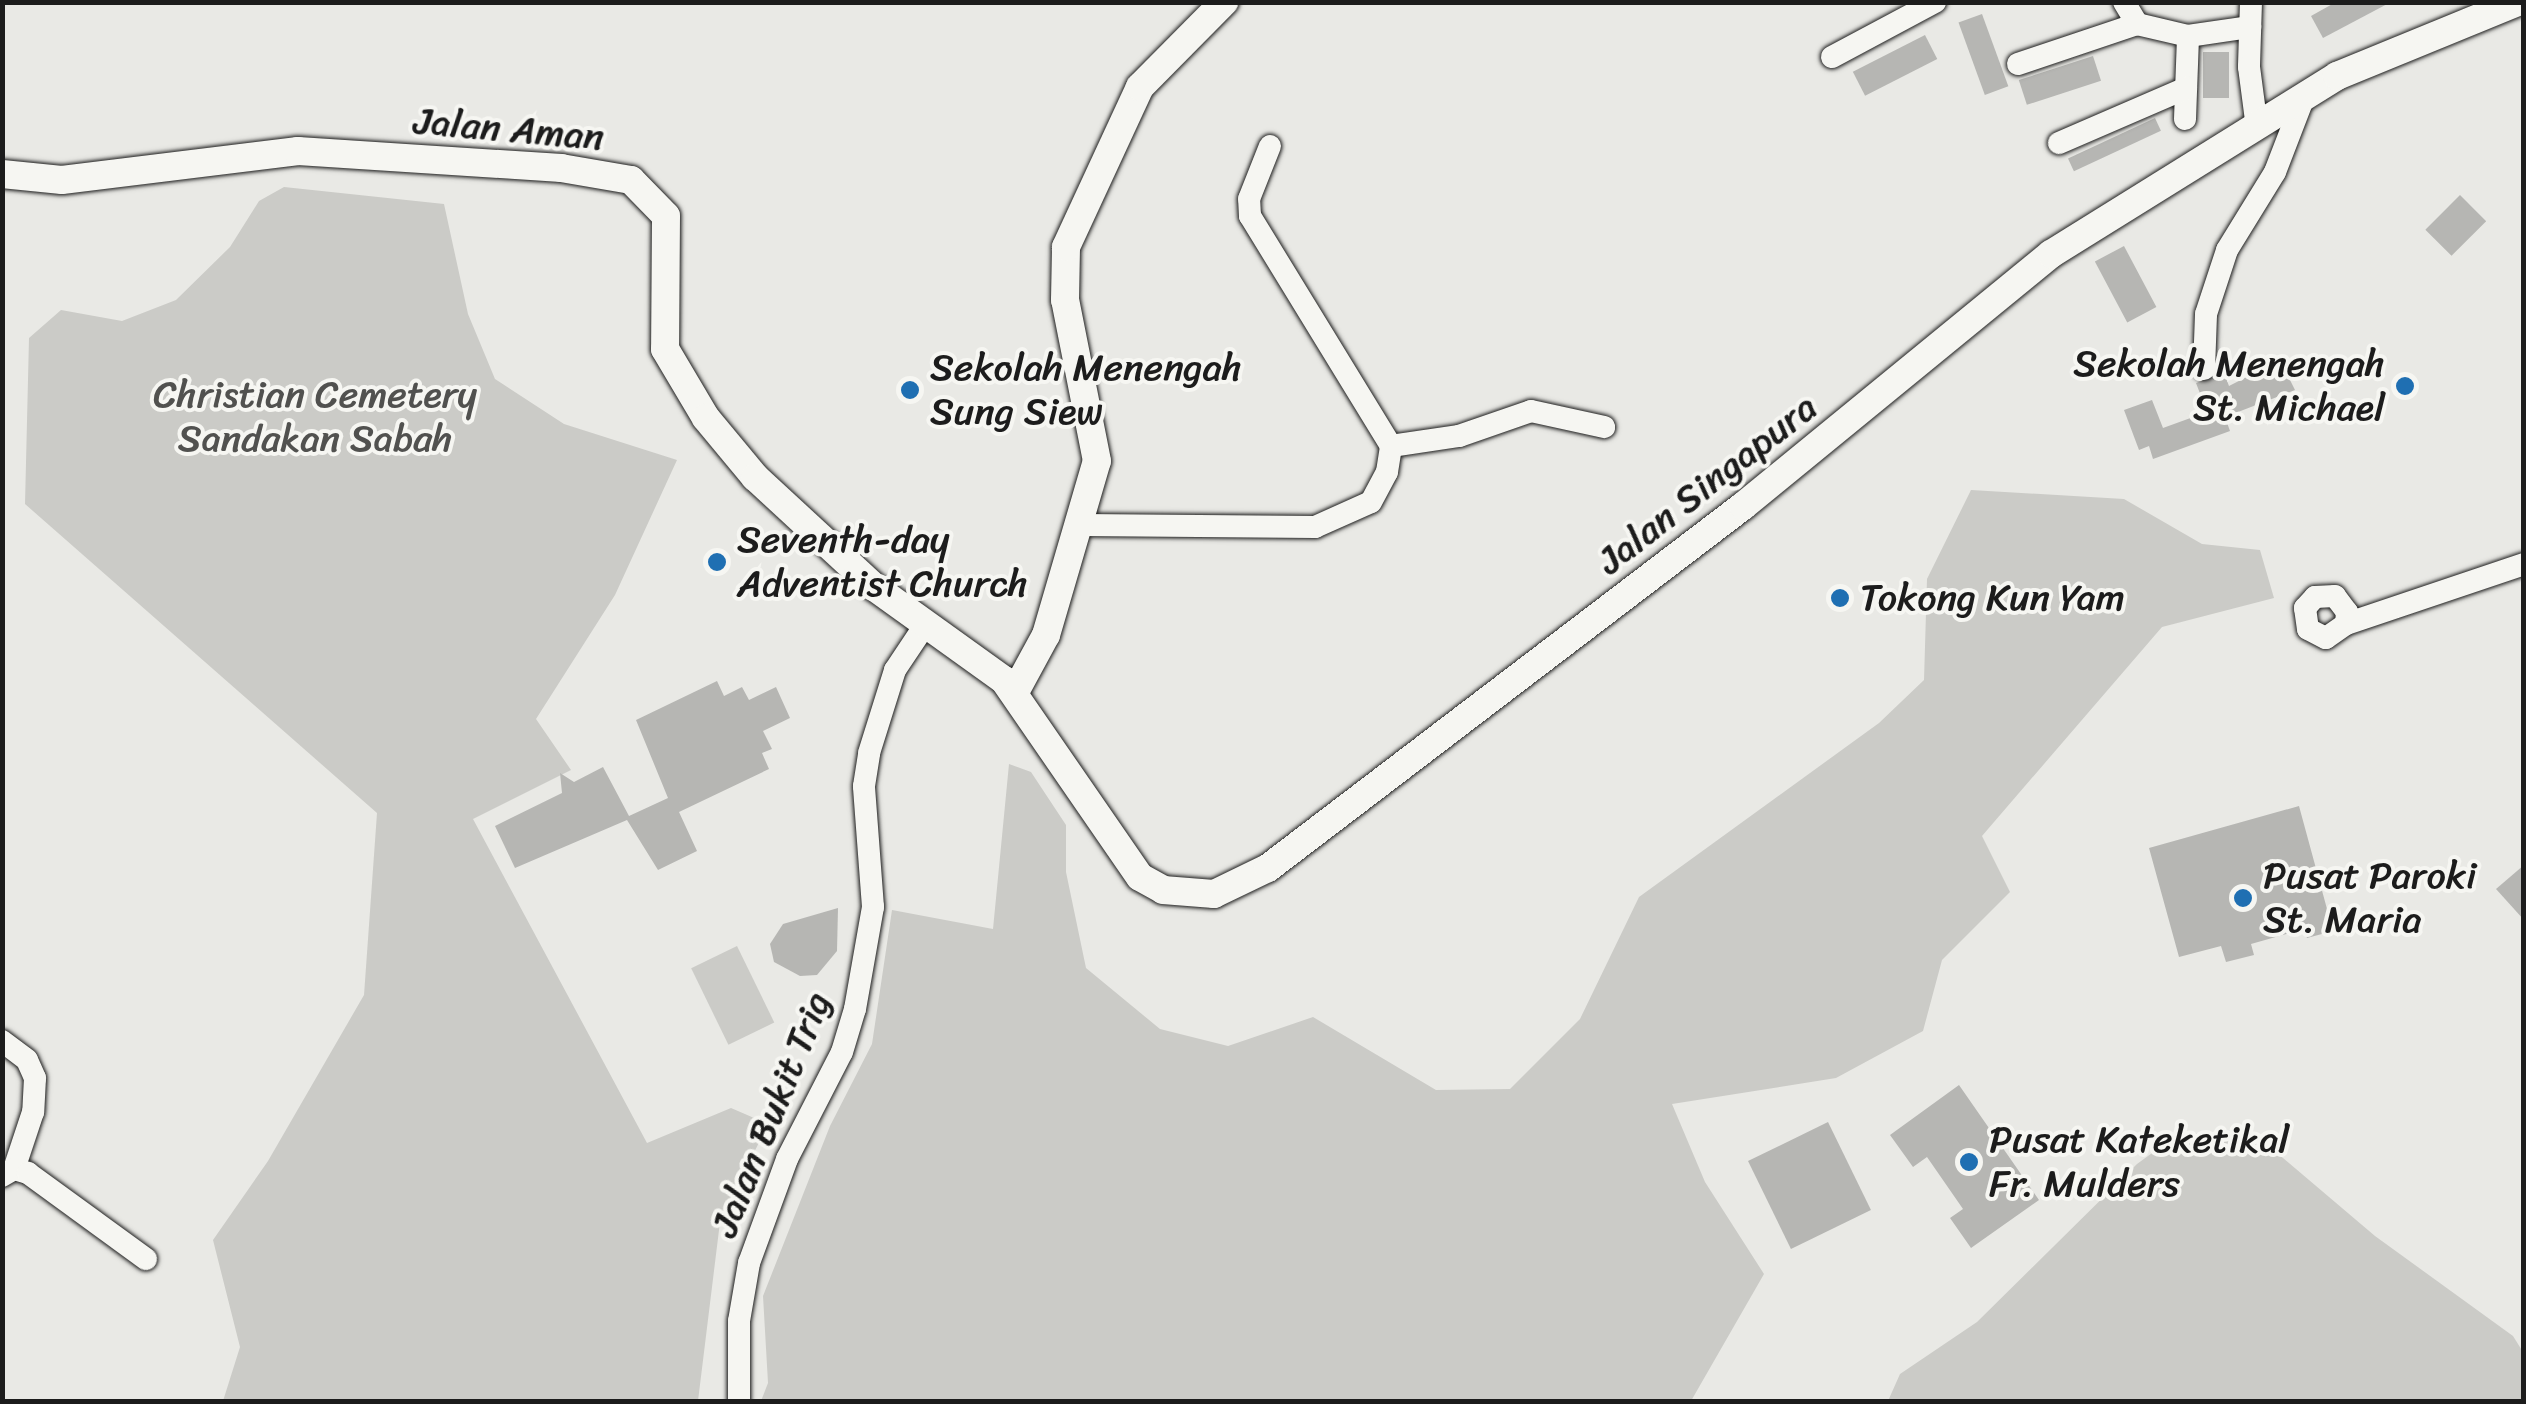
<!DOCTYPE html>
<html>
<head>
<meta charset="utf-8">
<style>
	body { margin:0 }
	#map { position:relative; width:2526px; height:1404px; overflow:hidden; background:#e9e9e5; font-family:Sriracha,sans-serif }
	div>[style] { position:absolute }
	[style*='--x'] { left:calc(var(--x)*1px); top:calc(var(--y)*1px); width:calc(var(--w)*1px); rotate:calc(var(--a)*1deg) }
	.green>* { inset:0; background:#cbcbc7; transform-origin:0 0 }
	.building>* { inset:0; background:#b6b6b3; transform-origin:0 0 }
	.roads { filter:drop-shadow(0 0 2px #1c1c1c) drop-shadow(0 0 2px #1c1c1c) }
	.minor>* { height:22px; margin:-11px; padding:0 11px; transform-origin:11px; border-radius:11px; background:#f6f6f2 }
	.tertiary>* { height:28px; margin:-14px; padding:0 14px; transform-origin:14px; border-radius:14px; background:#f6f6f2 }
	.dots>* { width:28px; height:28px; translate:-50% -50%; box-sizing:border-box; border:5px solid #f6f6f2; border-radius:50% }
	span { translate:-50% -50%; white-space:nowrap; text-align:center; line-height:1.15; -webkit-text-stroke:8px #f6f6f2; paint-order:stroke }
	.street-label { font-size:38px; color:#1c1c1c }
	.poi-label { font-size:38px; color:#1c1c1c }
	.right { translate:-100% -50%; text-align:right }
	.left { translate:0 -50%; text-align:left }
	.park-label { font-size:38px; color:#51514f }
	.frame { position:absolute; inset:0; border:5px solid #1c1c1c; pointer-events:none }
</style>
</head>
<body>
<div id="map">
	<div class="green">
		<div style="clip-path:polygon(284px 187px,444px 204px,468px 314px,495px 379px,564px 424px,677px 460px,615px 595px,536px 719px,571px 770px,473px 819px,647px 1143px,731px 1108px,768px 1124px,720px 1222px,698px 1401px,223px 1401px,240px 1347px,213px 1240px,268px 1161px,364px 995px,377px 813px,25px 504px,29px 338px,61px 310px,122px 321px,176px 300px,230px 247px,259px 201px)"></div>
		<div style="clip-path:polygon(1971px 490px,2124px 499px,2202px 544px,2260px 550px,2274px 598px,2162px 627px,1982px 836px,2010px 892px,1942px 960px,1923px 1031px,1836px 1078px,1672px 1104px,1705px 1182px,1764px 1274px,1691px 1401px,761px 1401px,768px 1383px,763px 1296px,830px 1126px,872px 1044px,892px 910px,993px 929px,1009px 764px,1031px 772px,1066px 825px,1066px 872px,1086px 968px,1160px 1029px,1228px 1046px,1313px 1017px,1436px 1090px,1510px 1089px,1580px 1019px,1639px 897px,1879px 723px,1924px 680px,1927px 579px)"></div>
		<div style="left:737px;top:946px;width:85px;height:51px;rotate:64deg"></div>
		<div style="clip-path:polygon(2198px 1133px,2257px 1136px,2375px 1236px,2513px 1336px,2523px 1352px,2523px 1401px,1888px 1401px,1900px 1374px,1977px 1322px,2137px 1164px,2170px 1140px)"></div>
	</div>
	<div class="building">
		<div style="clip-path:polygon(2336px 2px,2391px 2px,2323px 38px,2311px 16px)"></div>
		<div style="left:1982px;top:14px;width:77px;height:25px;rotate:70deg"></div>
		<div style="left:1925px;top:35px;width:27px;height:81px;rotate:63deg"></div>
		<div style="left:2203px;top:52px;width:26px;height:46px"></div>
		<div style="left:2093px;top:56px;width:26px;height:78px;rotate:72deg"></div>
		<div style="left:2155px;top:118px;width:14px;height:96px;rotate:65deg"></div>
		<div style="left:2460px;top:195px;width:37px;height:49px;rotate:45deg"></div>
		<div style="left:2124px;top:246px;width:69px;height:33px;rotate:62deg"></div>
		<div style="clip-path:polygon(2280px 360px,2295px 390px,2225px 417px,2230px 431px,2153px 459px,2149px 446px,2139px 450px,2124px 410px,2152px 400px,2163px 428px,2207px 412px,2196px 383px,2224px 373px,2229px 386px)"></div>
		<div style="clip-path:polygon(717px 681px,724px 696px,742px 687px,749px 700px,776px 687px,790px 718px,763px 731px,772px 749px,762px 753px,769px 769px,679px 812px,697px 851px,658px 870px,627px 820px,515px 868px,495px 826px,562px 793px,560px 773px,574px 782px,603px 767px,629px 816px,668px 798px,636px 720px)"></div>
		<div style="clip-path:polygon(2299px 806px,2333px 931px,2307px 938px,2304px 929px,2251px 944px,2254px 955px,2226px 962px,2221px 946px,2179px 957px,2149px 848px)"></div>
		<div style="clip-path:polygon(2524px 865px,2524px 920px,2496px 889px)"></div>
		<div style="clip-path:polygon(838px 908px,837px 951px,817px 975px,800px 976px,774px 962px,770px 944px,783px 924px)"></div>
		<div style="clip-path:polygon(1959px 1085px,2039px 1200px,1971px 1248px,1950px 1218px,1963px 1209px,1927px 1157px,1913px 1167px,1890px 1135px)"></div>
		<div style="left:1828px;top:1122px;width:98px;height:89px;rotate:64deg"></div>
	</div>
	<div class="roads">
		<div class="minor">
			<div style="--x:2124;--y:2;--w:26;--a:59"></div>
			<div style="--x:2137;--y:24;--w:52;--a:13.2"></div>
			<div style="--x:2188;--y:36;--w:63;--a:-8.3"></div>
			<div style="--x:2251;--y:2;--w:65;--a:91.8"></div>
			<div style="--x:2249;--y:67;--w:62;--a:82.5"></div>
			<div style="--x:1832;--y:57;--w:117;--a:-28.1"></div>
			<div style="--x:2018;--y:64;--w:126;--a:-18.6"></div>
			<div style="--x:2185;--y:119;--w:83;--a:-87.9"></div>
			<div style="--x:2059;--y:143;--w:138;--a:-23.4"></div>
			<div style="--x:2204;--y:369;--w:55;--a:-87.9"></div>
			<div style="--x:2206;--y:314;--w:67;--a:-71.8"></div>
			<div style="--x:2227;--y:250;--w:92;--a:-58.4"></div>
			<div style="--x:2275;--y:172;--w:80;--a:-68.9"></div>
			<div style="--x:1391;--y:446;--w:69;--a:-8.4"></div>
			<div style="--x:1459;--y:436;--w:76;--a:-19.1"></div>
			<div style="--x:1531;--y:411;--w:75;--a:12.4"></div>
			<div style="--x:1082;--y:525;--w:233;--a:0.5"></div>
			<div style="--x:1315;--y:527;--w:61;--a:-24.1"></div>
			<div style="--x:1371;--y:502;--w:34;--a:-62"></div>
			<div style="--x:1387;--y:472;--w:26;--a:-81"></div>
			<div style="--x:1391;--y:446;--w:270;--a:-121.5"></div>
			<div style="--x:1250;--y:216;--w:17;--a:-93"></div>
			<div style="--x:1249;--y:199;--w:57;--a:-68.4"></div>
			<div style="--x:2346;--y:624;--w:12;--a:-85"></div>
			<div style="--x:2347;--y:612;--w:20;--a:-127"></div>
			<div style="--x:2335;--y:596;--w:20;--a:177"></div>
			<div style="--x:2315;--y:597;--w:15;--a:132"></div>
			<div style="--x:2305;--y:608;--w:21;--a:82"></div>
			<div style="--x:2308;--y:629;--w:20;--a:27"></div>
			<div style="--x:2326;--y:638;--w:24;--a:-35"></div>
			<div style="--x:2346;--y:624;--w:188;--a:-18.6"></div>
			<div style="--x:2;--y:1041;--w:31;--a:37"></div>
			<div style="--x:27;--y:1060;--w:20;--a:66"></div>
			<div style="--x:35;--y:1078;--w:34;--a:93"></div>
			<div style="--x:33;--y:1112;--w:60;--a:108.4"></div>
			<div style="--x:2;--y:1176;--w:14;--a:-30"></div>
			<div style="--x:14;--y:1169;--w:15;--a:16"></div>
			<div style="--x:28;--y:1173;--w:146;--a:36.1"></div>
			<div style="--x:739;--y:1402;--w:81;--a:-90"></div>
			<div style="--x:739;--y:1321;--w:59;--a:-80.2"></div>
			<div style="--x:749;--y:1263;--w:111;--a:-69.9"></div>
			<div style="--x:787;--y:1159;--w:120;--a:-62.8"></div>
			<div style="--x:842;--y:1052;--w:45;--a:-73.2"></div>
			<div style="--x:855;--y:1009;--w:104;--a:-80"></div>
			<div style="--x:873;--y:907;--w:121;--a:-94.3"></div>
			<div style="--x:864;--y:786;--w:33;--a:-81"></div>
			<div style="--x:869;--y:753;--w:87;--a:-72.6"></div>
			<div style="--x:895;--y:670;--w:54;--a:-56.3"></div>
		</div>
		<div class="tertiary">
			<div style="--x:2;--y:174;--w:60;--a:5.7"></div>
			<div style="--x:62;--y:180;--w:238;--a:-7"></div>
			<div style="--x:298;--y:151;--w:264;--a:3.7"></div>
			<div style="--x:561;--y:168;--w:71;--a:9.7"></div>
			<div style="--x:631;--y:180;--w:50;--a:45.8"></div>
			<div style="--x:666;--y:216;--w:133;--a:90.4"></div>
			<div style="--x:665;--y:349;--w:80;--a:59.3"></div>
			<div style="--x:706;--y:418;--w:77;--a:50.3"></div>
			<div style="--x:755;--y:477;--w:161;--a:42.7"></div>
			<div style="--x:873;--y:586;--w:161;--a:35.7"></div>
			<div style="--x:1004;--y:680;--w:239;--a:55.4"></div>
			<div style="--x:1140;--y:877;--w:26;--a:29"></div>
			<div style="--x:1163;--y:890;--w:51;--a:4.5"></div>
			<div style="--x:1214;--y:894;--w:60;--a:-25.7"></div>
			<div style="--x:1268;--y:868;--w:597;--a:-37.31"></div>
			<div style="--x:1743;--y:506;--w:398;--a:-39.3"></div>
			<div style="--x:2051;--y:254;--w:337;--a:-31.9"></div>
			<div style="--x:2337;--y:76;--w:195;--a:-22.3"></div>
			<div style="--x:1015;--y:692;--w:65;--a:-61.5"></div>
			<div style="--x:1046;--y:635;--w:181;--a:-73.7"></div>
			<div style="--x:1097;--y:461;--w:164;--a:-101.2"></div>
			<div style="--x:1065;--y:300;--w:53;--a:-88.9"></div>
			<div style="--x:1066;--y:247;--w:176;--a:-65.2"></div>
			<div style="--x:1140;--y:87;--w:120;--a:-45.3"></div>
		</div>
	</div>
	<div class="dots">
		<div style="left:2405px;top:386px;background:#1f6fb2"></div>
		<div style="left:910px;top:390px;background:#1f6fb2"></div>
		<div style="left:717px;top:562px;background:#1f6fb2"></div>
		<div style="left:1840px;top:598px;background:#1f6fb2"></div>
		<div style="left:2243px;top:898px;background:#1f6fb2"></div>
		<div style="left:1969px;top:1162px;background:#1f6fb2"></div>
	</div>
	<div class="street-label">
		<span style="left:509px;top:129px;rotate:5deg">Jalan Aman</span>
		<span style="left:1707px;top:484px;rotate:-38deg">Jalan Singapura</span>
		<span style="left:771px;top:1114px;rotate:-68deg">Jalan Bukit Trig</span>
	</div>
	<div class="poi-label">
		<span class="right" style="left:2385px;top:386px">Sekolah Menengah<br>St. Michael</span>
		<span class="left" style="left:930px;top:390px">Sekolah Menengah<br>Sung Siew</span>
		<span class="left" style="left:737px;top:562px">Seventh-day<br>Adventist Church</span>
		<span class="left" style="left:1860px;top:598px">Tokong Kun Yam</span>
		<span class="left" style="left:2263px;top:898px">Pusat Paroki<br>St. Maria</span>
		<span class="left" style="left:1989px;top:1162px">Pusat Kateketikal<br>Fr. Mulders</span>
	</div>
	<div class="park-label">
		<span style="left:315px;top:417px">Christian Cemetery<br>Sandakan Sabah</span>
	</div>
	<div class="frame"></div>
</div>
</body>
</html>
